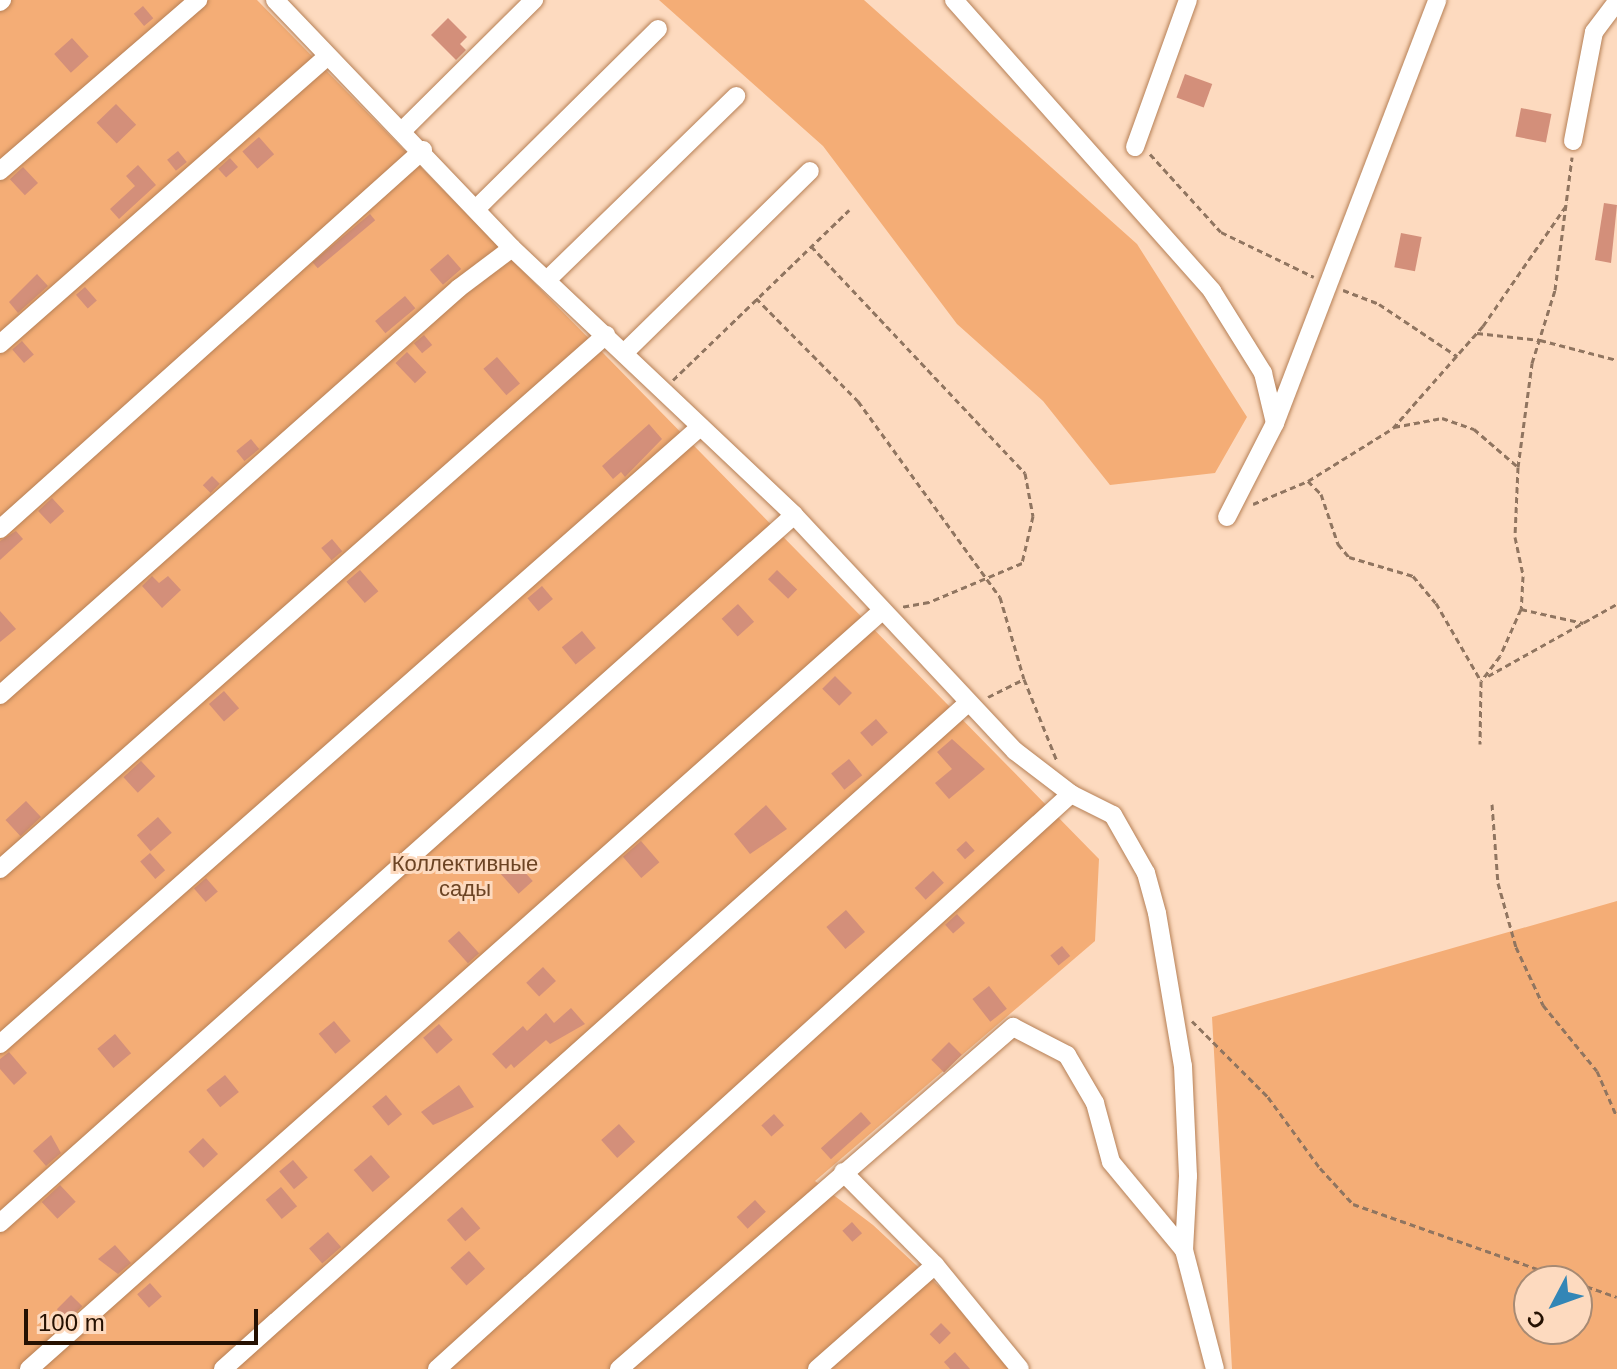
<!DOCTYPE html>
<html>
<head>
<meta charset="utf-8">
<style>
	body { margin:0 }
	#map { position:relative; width:1617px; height:1369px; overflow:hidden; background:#fddabf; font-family:Arial,sans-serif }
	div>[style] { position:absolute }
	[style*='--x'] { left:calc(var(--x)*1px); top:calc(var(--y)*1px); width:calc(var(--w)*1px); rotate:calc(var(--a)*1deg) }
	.green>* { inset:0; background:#f4ad76 }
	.building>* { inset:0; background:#d38f7a; transform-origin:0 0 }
	.path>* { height:3px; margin-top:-1.5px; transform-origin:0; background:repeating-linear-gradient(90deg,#907560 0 6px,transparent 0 10px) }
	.roads { filter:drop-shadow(0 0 2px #b68056) drop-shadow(0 0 2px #b68056) }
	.minor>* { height:18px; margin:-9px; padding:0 9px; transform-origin:9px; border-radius:9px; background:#fff }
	span { translate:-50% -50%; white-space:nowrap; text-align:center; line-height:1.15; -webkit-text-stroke:6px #fddabf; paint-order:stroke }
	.park-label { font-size:22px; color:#6c4424 }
	.north { position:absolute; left:1513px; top:1265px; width:80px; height:80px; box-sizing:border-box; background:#fddabf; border:2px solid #a78a73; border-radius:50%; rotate:229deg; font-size:22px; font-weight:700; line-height:32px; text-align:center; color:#251102 }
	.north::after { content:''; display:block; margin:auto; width:28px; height:36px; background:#3386b6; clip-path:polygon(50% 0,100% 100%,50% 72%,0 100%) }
	.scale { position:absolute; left:24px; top:1309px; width:234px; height:36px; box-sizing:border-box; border:4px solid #251102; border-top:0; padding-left:10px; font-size:24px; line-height:28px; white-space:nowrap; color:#251102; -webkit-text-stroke:6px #fddabf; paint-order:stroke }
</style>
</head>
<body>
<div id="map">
	<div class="green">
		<div style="clip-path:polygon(0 0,257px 0,1099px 859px,1095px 941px,815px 1181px,873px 1225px,1028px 1369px,0 1369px)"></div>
		<div style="clip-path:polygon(659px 0,864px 0,1137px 244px,1247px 417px,1215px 473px,1110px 485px,1043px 401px,957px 324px,823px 146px)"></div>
		<div style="clip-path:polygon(evenodd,1617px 901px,1617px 1369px,1232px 1369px,1212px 1017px,1617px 901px,1529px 1281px,1577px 1281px,1577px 1329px,1529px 1329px,1529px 1281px)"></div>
	</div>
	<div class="building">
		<div style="left:143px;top:6px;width:16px;height:12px;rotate:50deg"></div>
		<div style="clip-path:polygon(448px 18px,467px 37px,460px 44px,466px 50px,456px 60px,431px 35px)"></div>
		<div style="left:72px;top:38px;width:25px;height:24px;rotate:48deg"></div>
		<div style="left:1185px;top:74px;width:29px;height:25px;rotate:20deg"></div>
		<div style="left:116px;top:104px;width:29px;height:27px;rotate:46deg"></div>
		<div style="left:1521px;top:108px;width:31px;height:29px;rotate:11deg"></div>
		<div style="left:259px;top:137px;width:23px;height:22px;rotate:49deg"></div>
		<div style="left:178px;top:151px;width:14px;height:14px;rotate:51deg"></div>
		<div style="left:230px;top:158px;width:12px;height:16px;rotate:48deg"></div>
		<div style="clip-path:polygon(138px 165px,156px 185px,119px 219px,110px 209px,135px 186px,126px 176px)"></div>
		<div style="left:23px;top:167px;width:22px;height:18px;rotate:47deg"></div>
		<div style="clip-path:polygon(1604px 203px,1617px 205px,1611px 263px,1595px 260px)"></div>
		<div style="left:370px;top:214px;width:8px;height:75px;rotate:50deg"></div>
		<div style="left:1401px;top:233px;width:21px;height:35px;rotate:11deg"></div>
		<div style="left:448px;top:254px;width:20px;height:24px;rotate:49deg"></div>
		<div style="clip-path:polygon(37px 274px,48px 286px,18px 313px,9px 302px)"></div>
		<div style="left:85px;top:287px;width:18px;height:12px;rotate:49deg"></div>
		<div style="left:405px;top:296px;width:16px;height:39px;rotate:50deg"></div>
		<div style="left:424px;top:335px;width:13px;height:13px;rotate:51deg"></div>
		<div style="left:22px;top:341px;width:18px;height:13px;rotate:49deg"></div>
		<div style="left:407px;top:352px;width:28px;height:16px;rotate:46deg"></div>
		<div style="left:497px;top:357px;width:35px;height:18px;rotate:49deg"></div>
		<div style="clip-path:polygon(649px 424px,662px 439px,625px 477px,621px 472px,613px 479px,602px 466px)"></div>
		<div style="left:251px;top:439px;width:13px;height:19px;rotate:51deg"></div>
		<div style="left:212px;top:476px;width:11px;height:13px;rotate:45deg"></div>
		<div style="left:52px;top:498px;width:18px;height:19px;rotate:47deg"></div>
		<div style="clip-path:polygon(16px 531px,23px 539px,0 560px,0 541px)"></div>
		<div style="left:332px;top:539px;width:16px;height:14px;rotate:50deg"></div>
		<div style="left:360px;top:570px;width:28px;height:18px;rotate:49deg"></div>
		<div style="left:777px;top:570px;width:28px;height:13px;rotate:44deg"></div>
		<div style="clip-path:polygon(152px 576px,159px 583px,168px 576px,181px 590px,162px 608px,142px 586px)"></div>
		<div style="left:542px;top:586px;width:17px;height:19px;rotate:50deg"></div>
		<div style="left:738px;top:604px;width:24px;height:22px;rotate:48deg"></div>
		<div style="clip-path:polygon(0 611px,16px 629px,0 642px)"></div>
		<div style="left:582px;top:631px;width:22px;height:26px;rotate:51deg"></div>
		<div style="left:835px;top:676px;width:24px;height:18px;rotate:45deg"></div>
		<div style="left:224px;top:691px;width:23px;height:20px;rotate:49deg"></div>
		<div style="left:876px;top:719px;width:18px;height:21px;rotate:49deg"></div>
		<div style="clip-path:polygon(952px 739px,985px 769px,949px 799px,935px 783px,952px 769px,937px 752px)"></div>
		<div style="left:849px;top:759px;width:21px;height:23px;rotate:51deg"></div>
		<div style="left:141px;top:761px;width:21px;height:24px;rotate:47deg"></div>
		<div style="left:26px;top:801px;width:22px;height:28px;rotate:47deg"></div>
		<div style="clip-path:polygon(766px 805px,787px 829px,750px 854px,734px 834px)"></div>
		<div style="left:158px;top:817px;width:21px;height:28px;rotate:49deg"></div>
		<div style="left:641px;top:841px;width:28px;height:24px;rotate:49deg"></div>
		<div style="left:966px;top:841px;width:13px;height:13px;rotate:48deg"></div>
		<div style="left:150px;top:853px;width:23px;height:13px;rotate:49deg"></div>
		<div style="left:512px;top:858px;width:31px;height:19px;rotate:48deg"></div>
		<div style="left:933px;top:871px;width:16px;height:25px;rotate:47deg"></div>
		<div style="left:206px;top:878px;width:18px;height:16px;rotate:49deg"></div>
		<div style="left:846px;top:910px;width:29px;height:26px;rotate:49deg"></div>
		<div style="left:957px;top:914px;width:12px;height:16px;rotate:48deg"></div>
		<div style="left:459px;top:931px;width:30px;height:15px;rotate:48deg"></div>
		<div style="left:1062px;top:946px;width:13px;height:15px;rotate:51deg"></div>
		<div style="left:543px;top:967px;width:19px;height:23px;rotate:47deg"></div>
		<div style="left:989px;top:986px;width:29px;height:21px;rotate:52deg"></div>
		<div style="clip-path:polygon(571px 1008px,585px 1024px,550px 1044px,546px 1040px,514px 1068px,511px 1064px,506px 1069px,492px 1054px,523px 1026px,527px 1031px,546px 1013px,554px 1023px)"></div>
		<div style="left:334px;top:1021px;width:26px;height:20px;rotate:50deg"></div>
		<div style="left:439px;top:1024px;width:21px;height:21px;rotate:49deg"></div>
		<div style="left:115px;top:1034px;width:25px;height:23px;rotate:50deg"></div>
		<div style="left:949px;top:1042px;width:18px;height:25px;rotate:45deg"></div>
		<div style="clip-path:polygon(9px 1052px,27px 1073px,14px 1085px,0 1069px,0 1059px)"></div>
		<div style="left:225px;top:1075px;width:22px;height:24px;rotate:51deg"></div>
		<div style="clip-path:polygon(459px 1085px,474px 1107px,433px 1125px,421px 1112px)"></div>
		<div style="left:386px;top:1095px;width:25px;height:18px;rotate:50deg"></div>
		<div style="left:861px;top:1112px;width:15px;height:54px;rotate:48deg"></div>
		<div style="left:774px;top:1114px;width:15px;height:17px;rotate:48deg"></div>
		<div style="left:619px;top:1124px;width:24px;height:24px;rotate:48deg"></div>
		<div style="clip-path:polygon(51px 1135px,61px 1153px,46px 1166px,33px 1151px)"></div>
		<div style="left:203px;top:1138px;width:22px;height:20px;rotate:47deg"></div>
		<div style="left:371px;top:1155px;width:29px;height:23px;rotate:49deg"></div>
		<div style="left:293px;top:1160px;width:23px;height:18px;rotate:50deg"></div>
		<div style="left:60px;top:1185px;width:23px;height:25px;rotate:47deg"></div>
		<div style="left:281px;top:1187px;width:25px;height:20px;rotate:50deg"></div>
		<div style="left:755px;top:1200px;width:16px;height:25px;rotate:47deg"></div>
		<div style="left:462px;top:1207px;width:28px;height:20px;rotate:49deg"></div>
		<div style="left:852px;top:1222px;width:15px;height:13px;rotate:48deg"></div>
		<div style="left:328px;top:1232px;width:20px;height:25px;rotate:49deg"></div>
		<div style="clip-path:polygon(115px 1245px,131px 1263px,118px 1274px,98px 1259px)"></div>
		<div style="left:469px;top:1251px;width:24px;height:25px;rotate:48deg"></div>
		<div style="left:150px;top:1283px;width:18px;height:17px;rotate:49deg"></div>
		<div style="left:71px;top:1295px;width:16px;height:20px;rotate:45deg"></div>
		<div style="left:941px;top:1323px;width:14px;height:16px;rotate:45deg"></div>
		<div style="clip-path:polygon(955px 1352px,970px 1369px,950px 1369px,944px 1362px)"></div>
	</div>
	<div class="path">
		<div style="--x:1150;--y:154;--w:105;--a:47.7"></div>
		<div style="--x:1221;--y:232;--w:103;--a:25.8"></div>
		<div style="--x:811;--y:246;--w:312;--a:46.7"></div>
		<div style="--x:1025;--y:473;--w:44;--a:79.5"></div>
		<div style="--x:1033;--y:516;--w:48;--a:103.2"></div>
		<div style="--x:1022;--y:563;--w:101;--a:157.2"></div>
		<div style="--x:929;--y:602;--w:27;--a:170"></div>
		<div style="--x:1343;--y:290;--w:39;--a:21"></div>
		<div style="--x:1379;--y:304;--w:94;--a:33.7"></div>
		<div style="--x:756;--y:298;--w:145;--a:45.3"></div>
		<div style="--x:858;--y:401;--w:242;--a:54.1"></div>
		<div style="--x:1000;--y:597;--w:85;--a:73.7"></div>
		<div style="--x:1024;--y:679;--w:88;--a:68.1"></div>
		<div style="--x:1477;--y:333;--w:63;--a:6.3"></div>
		<div style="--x:1540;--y:340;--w:80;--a:14.6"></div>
		<div style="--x:673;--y:380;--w:245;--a:-44"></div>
		<div style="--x:1394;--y:427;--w:49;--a:-10.6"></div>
		<div style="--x:1442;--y:418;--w:34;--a:19"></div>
		<div style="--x:1474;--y:429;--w:58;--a:40.8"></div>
		<div style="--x:1518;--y:467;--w:70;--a:92.5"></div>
		<div style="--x:1515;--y:537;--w:40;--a:78"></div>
		<div style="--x:1523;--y:576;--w:33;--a:93"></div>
		<div style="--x:1521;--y:609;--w:51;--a:114.1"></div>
		<div style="--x:1500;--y:656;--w:31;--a:127"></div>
		<div style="--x:1518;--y:467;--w:105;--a:-82.3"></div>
		<div style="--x:1532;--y:363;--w:77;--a:-72.5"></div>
		<div style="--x:1555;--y:290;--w:134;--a:-82.7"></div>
		<div style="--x:1308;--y:481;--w:100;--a:-31.9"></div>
		<div style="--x:1393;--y:428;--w:136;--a:-48.6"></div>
		<div style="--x:1483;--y:326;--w:150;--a:-55.4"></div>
		<div style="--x:1253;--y:504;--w:60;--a:-22.7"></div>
		<div style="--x:1308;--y:481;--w:18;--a:45"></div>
		<div style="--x:1321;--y:494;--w:53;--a:71.2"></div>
		<div style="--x:1338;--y:544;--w:17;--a:50"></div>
		<div style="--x:1349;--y:557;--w:67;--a:16.5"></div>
		<div style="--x:1413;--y:576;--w:35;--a:50"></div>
		<div style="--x:1436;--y:603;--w:90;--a:60"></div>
		<div style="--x:1481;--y:681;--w:63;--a:90.9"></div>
		<div style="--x:1521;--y:609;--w:64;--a:12.7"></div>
		<div style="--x:1488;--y:676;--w:148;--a:-29.2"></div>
		<div style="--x:988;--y:697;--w:40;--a:-26.6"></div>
		<div style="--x:1492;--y:804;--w:79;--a:85.7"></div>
		<div style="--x:1498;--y:883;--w:66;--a:74.3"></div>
		<div style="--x:1516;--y:947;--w:64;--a:65"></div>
		<div style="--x:1543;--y:1005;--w:85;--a:50.7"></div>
		<div style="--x:1597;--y:1071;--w:50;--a:66.5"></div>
		<div style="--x:1192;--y:1021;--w:107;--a:45"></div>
		<div style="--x:1268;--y:1097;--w:88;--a:53.8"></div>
		<div style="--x:1320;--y:1168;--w:49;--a:47.5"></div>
		<div style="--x:1353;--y:1204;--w:232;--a:19.4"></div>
		<div style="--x:1577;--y:1283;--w:42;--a:19.3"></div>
	</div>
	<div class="roads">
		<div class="minor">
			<div style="--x:275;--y:0;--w:343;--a:46.3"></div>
			<div style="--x:512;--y:248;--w:388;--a:43.4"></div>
			<div style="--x:794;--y:515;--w:323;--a:46.9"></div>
			<div style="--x:1015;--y:751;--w:71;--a:37.5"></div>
			<div style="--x:1071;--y:794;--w:47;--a:26.6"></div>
			<div style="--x:1113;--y:815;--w:67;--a:60.4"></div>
			<div style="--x:1146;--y:873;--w:41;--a:74.6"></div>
			<div style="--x:1157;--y:913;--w:155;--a:80.4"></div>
			<div style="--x:1183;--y:1066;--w:110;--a:87.4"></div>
			<div style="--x:1188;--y:1176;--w:74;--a:93.1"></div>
			<div style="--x:1184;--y:1250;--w:123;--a:75.4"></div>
			<div style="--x:954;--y:0;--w:389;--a:48.4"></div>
			<div style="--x:1212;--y:291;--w:97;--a:58.1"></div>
			<div style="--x:1263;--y:373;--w:51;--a:76.5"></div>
			<div style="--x:0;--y:2;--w:3;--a:-45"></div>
			<div style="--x:403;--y:130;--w:185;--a:-44.8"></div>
			<div style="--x:1573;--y:141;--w:111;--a:-79.1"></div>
			<div style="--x:1594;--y:32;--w:39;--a:-53"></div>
			<div style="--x:1135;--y:147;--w:156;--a:-70.2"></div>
			<div style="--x:0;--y:171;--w:262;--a:-40.8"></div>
			<div style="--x:476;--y:209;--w:256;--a:-44.7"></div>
			<div style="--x:547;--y:280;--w:264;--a:-44.2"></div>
			<div style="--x:0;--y:344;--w:434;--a:-41.3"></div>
			<div style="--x:624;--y:353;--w:260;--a:-44.4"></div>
			<div style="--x:1227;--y:517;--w:106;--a:-62.9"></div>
			<div style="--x:1275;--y:423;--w:453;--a:-69"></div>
			<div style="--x:0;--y:529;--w:568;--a:-41.86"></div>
			<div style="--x:0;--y:695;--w:613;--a:-41.56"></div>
			<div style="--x:459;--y:288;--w:66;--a:-37"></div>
			<div style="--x:0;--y:869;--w:808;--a:-41.39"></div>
			<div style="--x:0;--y:1044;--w:932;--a:-41.39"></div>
			<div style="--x:843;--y:1172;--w:131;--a:45.3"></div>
			<div style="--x:935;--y:1265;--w:134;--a:50.7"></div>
			<div style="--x:0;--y:1223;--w:1064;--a:-41.72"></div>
			<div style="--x:29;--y:1369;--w:1141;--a:-41.63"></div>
			<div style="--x:223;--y:1369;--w:999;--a:-41.8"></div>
			<div style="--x:437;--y:1369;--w:856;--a:-42.21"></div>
			<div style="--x:619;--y:1369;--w:522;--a:-40.96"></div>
			<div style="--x:1013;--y:1027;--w:61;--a:27.4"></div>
			<div style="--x:1067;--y:1055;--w:56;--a:59.7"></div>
			<div style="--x:1095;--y:1103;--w:61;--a:74.8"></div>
			<div style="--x:1111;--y:1162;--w:114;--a:50.3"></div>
			<div style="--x:817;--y:1369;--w:157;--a:-41.4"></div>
		</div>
	</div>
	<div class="park-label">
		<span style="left:465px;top:876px">Коллективные<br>сады</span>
	</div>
	<div class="north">С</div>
	<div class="scale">100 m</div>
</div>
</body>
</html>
